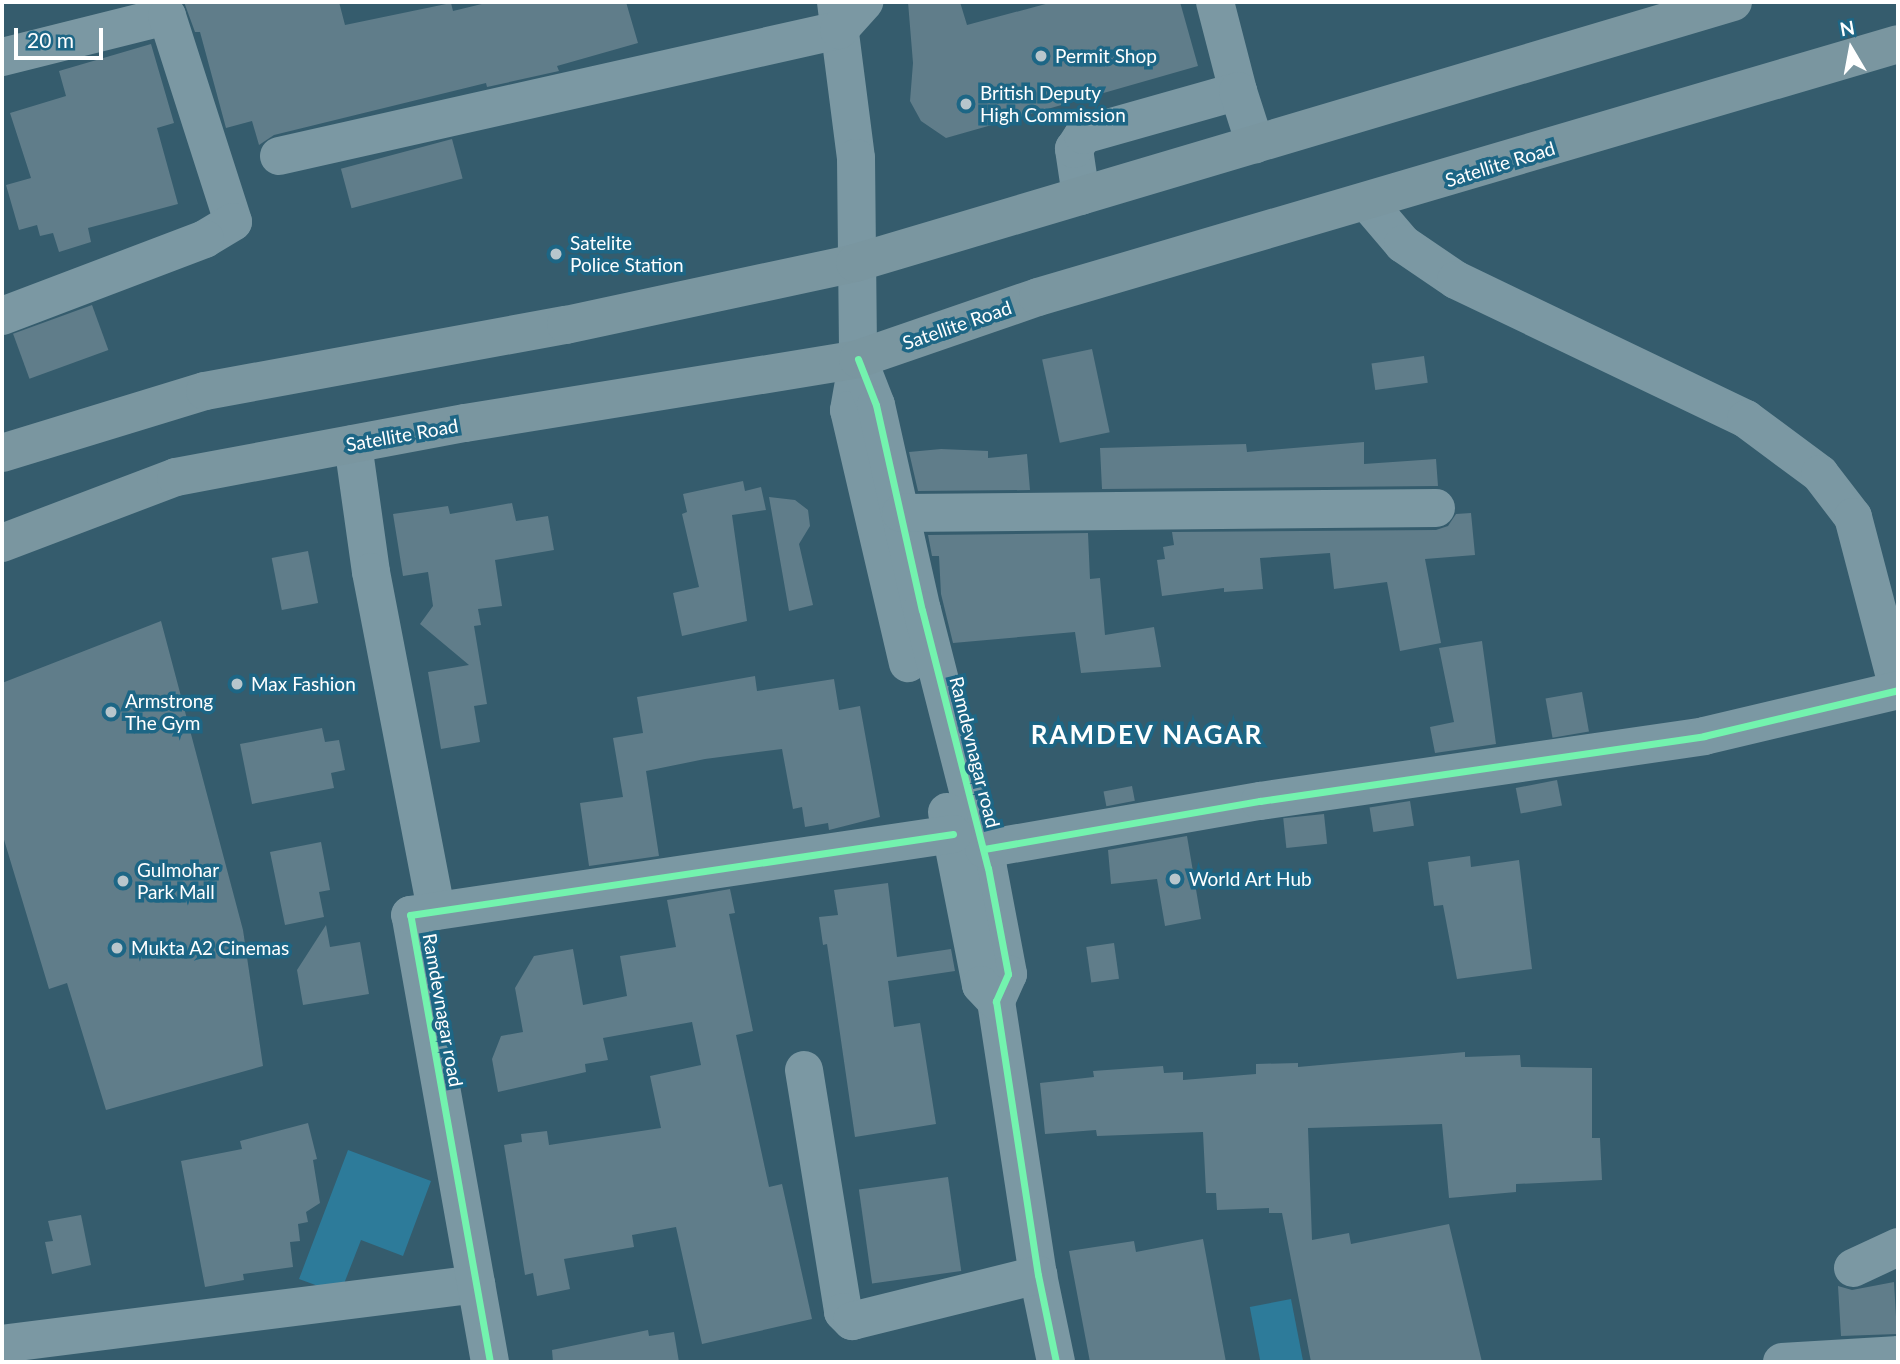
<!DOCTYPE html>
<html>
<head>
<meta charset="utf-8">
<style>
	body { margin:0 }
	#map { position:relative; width:1900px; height:1364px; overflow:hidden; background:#355c6d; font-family:Lato,sans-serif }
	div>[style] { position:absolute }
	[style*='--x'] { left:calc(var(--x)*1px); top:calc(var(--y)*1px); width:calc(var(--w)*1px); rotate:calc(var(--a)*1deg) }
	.green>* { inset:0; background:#2d7b9a; transform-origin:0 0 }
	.building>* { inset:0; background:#607d8a; transform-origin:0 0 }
	.minor>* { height:38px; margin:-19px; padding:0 19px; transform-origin:19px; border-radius:19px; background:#7b98a3 }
	.major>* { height:38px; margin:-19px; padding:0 19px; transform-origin:19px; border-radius:19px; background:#7a96a0 }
	.cycleway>* { height:7px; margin:-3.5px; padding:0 3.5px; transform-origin:3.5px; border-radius:3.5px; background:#73f3ae }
	.dots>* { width:19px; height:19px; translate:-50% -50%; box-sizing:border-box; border:4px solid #1d6685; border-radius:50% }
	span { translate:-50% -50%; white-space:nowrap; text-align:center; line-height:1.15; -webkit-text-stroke:7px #1d6685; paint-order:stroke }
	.poi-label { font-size:19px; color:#fff }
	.left { translate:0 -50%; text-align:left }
	.street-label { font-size:19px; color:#fff }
	.district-label { font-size:26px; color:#fff; font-weight:700; letter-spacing:2px }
	.frame { position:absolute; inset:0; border:4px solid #fff; pointer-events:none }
	.north { position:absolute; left:1816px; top:14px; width:70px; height:70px; -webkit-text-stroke:5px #1d6685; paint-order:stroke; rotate:350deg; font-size:19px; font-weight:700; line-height:28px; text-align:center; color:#fff }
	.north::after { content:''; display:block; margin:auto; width:24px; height:32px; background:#fff; clip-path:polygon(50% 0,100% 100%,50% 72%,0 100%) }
	.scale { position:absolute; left:14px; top:28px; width:89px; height:32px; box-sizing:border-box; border:4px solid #fff; border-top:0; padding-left:9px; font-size:21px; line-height:24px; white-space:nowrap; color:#fff; -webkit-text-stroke:5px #1d6685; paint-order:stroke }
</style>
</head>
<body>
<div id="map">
	<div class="green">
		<div style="clip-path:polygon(348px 1150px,431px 1181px,403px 1256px,361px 1240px,340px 1294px,299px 1279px)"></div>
		<div style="left:1291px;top:1299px;width:64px;height:42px;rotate:79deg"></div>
	</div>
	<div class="building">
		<div style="clip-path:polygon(184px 2px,339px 2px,345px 25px,451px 3px,453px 11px,490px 2px,626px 2px,638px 43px,557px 66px,559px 71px,487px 87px,486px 83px,274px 135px,259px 145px,252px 121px,226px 128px,200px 32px,195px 32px)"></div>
		<div style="clip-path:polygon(908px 2px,960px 2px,967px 25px,1053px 2px,1180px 2px,1198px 66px,946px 138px,921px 121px,910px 101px,913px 63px)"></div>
		<div style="clip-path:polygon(151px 44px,174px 123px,157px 128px,178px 204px,88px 228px,91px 242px,59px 252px,53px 233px,40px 236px,37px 225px,19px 230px,6px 185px,31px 178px,10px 113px,66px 96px,59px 71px)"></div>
		<div style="left:452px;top:139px;width:41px;height:115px;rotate:75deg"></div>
		<div style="left:92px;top:305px;width:48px;height:84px;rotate:70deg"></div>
		<div style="left:1092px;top:349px;width:85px;height:51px;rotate:78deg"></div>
		<div style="left:1424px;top:356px;width:27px;height:53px;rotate:82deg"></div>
		<div style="clip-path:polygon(1364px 442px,1364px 464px,1436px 459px,1438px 486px,1102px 489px,1100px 448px,1246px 444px,1247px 452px)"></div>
		<div style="clip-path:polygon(941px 449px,988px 451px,988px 458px,1027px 454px,1030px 490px,918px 491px,909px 452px)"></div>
		<div style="clip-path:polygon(743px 481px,745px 491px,761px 487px,766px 510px,732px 515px,747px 621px,682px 636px,673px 593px,699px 587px,682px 514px,687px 512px,683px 494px)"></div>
		<div style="clip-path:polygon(769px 497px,795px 500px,808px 510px,810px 526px,799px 544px,813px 605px,789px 611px)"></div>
		<div style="clip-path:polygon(512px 503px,516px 521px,548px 516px,554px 550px,495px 560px,502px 606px,478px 609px,481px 625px,474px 626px,487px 704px,474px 706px,480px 742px,441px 749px,428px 672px,469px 665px,420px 624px,433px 606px,428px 572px,403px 576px,393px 514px,448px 506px,450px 514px)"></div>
		<div style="clip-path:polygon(1471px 513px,1475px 555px,1425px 559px,1441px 643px,1400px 651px,1387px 582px,1334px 589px,1330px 553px,1260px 558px,1263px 589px,1224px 592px,1224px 588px,1162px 596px,1157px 560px,1165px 559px,1163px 547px,1174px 545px,1172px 532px,1436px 530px,1448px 526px,1456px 514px)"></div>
		<div style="clip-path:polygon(1088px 533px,1090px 579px,1100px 578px,1105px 635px,1154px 627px,1161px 667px,1081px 673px,1075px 632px,953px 643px,941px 594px,939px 556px,932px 556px,928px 535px)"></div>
		<div style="left:308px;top:551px;width:53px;height:37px;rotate:79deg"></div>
		<div style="clip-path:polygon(161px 621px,243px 930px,263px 1066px,106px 1110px,67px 983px,49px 989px,2px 833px,2px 683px)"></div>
		<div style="clip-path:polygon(1482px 641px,1496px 744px,1435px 753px,1430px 727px,1454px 722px,1439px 648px)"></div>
		<div style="clip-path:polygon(755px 676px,757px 691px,834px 679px,839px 710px,860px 706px,880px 817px,829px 830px,828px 823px,805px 827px,802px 807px,793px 809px,782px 749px,705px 759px,646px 771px,659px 856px,589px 866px,580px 803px,623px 797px,613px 738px,643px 733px,637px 697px)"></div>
		<div style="left:1582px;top:692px;width:40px;height:37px;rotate:80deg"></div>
		<div style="clip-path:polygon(322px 728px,325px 742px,339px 740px,345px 770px,331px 773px,334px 788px,252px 804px,240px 744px)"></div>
		<div style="left:1557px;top:780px;width:26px;height:42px;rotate:79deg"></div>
		<div style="left:1132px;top:786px;width:15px;height:29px;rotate:79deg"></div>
		<div style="left:1410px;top:801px;width:25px;height:41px;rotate:81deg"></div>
		<div style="left:1324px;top:814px;width:30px;height:41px;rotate:84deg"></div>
		<div style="clip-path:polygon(1187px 836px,1201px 919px,1165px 926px,1157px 879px,1111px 884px,1108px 850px)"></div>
		<div style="clip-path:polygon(321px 842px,330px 890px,319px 892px,324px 917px,285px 925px,270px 852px)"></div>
		<div style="clip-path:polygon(1470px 856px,1471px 867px,1519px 860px,1532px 969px,1457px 979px,1443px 905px,1434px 906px,1428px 862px)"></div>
		<div style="clip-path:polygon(888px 883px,897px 957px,951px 949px,955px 971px,888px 981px,894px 1027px,920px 1023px,936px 1124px,855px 1137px,827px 944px,823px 945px,819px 917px,838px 915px,834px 890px)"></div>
		<div style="clip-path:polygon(730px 889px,735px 913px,729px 914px,753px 1031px,736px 1035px,769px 1187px,782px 1184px,812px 1319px,702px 1344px,676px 1227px,632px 1235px,634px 1247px,564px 1259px,570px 1289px,537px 1296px,533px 1273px,525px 1275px,504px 1145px,522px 1142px,521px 1134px,547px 1131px,549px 1145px,661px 1128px,650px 1076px,701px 1065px,692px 1022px,603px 1038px,608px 1060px,585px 1064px,586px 1072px,498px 1092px,492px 1059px,501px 1036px,523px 1032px,515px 988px,534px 956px,573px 949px,583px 1005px,627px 996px,620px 956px,676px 947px,667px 900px)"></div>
		<div style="clip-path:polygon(326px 925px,330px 947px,360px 942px,369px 994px,303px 1005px,297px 970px)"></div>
		<div style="left:1114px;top:943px;width:36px;height:28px;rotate:82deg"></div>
		<div style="clip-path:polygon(1465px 1052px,1465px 1057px,1520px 1055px,1521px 1067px,1592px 1068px,1592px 1138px,1600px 1138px,1602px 1180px,1516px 1184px,1516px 1192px,1449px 1198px,1442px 1124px,1308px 1128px,1312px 1240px,1349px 1233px,1351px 1244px,1449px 1224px,1482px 1362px,1311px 1362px,1282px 1213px,1269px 1213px,1269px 1208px,1217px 1210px,1216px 1193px,1206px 1193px,1203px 1132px,1097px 1136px,1096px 1130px,1045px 1134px,1040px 1083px,1094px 1077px,1093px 1071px,1163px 1066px,1164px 1073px,1183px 1072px,1183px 1080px,1256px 1074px,1256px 1064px,1298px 1063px,1298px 1067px)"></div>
		<div style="clip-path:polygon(308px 1123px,317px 1159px,313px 1160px,320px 1203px,306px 1212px,308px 1222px,298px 1224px,300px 1241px,290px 1242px,293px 1267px,243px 1274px,244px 1280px,205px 1287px,181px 1161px,242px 1149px,240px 1141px)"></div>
		<div style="left:948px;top:1177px;width:95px;height:90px;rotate:82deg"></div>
		<div style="clip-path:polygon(81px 1215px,91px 1265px,52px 1274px,45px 1242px,53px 1241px,48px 1221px)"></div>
		<div style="clip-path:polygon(1203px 1239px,1226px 1362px,1090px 1362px,1069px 1251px,1134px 1241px,1136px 1252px)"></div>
		<div style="clip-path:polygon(1894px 1282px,1897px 1334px,1841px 1336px,1838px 1286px,1852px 1290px)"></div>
		<div style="clip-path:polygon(648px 1330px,649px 1336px,674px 1332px,679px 1362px,553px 1362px,552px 1350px)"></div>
	</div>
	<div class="minor">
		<div style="--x:836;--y:2;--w:157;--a:82.7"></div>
		<div style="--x:856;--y:158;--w:201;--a:89.4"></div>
		<div style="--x:858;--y:359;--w:52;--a:100"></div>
		<div style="--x:849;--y:410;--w:260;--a:76.9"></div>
		<div style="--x:1215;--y:2;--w:92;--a:75.5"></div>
		<div style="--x:2;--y:57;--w:170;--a:-14"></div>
		<div style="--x:167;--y:16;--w:216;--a:72.2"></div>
		<div style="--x:233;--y:222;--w:33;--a:149"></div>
		<div style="--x:205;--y:239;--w:217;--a:159.2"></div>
		<div style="--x:279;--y:156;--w:574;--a:-12.68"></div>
		<div style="--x:839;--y:30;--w:38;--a:-48"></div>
		<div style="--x:1081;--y:196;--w:48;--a:-98.5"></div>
		<div style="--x:1074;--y:149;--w:17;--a:-57"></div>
		<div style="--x:1083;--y:135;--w:161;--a:-15.8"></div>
		<div style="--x:1238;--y:91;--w:56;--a:72.2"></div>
		<div style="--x:1368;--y:203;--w:54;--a:49.5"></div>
		<div style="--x:1403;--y:244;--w:64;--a:34.2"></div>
		<div style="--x:1456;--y:280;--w:322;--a:25.6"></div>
		<div style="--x:1746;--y:419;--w:92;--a:36.6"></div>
		<div style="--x:1820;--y:474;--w:54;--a:52.5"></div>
		<div style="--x:1853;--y:517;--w:177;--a:75.3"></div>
		<div style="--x:858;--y:359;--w:49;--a:68.6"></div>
		<div style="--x:876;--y:405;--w:210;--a:77.4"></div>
		<div style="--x:922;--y:610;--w:266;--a:75.7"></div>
		<div style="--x:988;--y:868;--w:108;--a:79.3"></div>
		<div style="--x:1008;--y:974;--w:30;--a:114"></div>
		<div style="--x:996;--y:1001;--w:277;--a:81.3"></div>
		<div style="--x:1038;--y:1275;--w:89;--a:78.3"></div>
		<div style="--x:353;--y:444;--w:129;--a:82"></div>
		<div style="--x:371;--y:572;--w:345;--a:79.1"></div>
		<div style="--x:901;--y:513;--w:535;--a:-0.54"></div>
		<div style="--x:947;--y:812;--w:176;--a:78.9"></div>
		<div style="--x:981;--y:985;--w:22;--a:47"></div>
		<div style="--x:984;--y:849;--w:280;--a:-9.9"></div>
		<div style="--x:1260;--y:801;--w:449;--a:-8.3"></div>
		<div style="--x:1704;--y:736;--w:199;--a:-13.3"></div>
		<div style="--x:804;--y:1070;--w:245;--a:80.8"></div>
		<div style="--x:843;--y:1312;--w:13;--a:45"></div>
		<div style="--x:852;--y:1321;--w:192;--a:-13.9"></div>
		<div style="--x:1853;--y:1268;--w:50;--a:-25"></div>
		<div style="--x:2;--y:1344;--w:478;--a:-7.2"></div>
		<div style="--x:490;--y:1362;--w:454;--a:-100.1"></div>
		<div style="--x:410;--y:915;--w:549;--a:-8.48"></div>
		<div style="--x:1782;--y:1362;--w:113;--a:-3.5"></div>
	</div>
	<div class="major">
		<div style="--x:2;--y:453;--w:212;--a:-17"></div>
		<div style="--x:205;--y:391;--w:367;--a:-10.4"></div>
		<div style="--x:566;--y:325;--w:296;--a:-12.1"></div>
		<div style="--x:855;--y:263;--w:916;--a:-16.56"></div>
		<div style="--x:2;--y:543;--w:186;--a:-20.8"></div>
		<div style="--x:176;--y:477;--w:294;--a:-10.6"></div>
		<div style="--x:465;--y:423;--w:398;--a:-9.2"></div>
		<div style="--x:858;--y:359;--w:190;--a:-19"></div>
		<div style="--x:1038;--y:297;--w:896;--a:-16.39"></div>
	</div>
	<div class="cycleway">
		<div style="--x:858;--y:359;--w:49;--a:68.6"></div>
		<div style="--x:876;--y:405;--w:210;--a:77.4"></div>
		<div style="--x:922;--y:610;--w:266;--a:75.7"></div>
		<div style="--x:988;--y:868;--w:108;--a:79.3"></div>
		<div style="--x:1008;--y:974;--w:30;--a:114"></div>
		<div style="--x:996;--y:1001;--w:277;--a:81.3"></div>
		<div style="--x:1038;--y:1275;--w:89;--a:78.3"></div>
		<div style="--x:984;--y:849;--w:280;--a:-9.9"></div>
		<div style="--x:1260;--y:801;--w:449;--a:-8.3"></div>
		<div style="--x:1704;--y:736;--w:199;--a:-13.3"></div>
		<div style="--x:490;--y:1362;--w:454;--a:-100.1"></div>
		<div style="--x:410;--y:915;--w:549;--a:-8.48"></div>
	</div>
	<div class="dots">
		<div style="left:1041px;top:56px;background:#b8c6cc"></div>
		<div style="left:966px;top:104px;background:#b8c6cc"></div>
		<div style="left:556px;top:254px;background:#b8c6cc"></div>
		<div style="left:237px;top:684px;background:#b8c6cc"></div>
		<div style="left:111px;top:712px;background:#b8c6cc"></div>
		<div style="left:1175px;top:879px;background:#b8c6cc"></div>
		<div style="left:123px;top:881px;background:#b8c6cc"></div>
		<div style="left:117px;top:948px;background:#b8c6cc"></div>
	</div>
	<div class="poi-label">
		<span class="left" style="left:1055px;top:56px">Permit Shop</span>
		<span class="left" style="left:980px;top:104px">British Deputy<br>High Commission</span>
		<span class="left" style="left:570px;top:254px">Satelite<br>Police Station</span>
		<span class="left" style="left:251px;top:684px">Max Fashion</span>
		<span class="left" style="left:125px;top:712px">Armstrong<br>The Gym</span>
		<span class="left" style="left:137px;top:881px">Gulmohar<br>Park Mall</span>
		<span class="left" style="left:1189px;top:879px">World Art Hub</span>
		<span class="left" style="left:131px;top:948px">Mukta A2 Cinemas</span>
	</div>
	<div class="street-label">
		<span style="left:1500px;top:164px;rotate:-17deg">Satellite Road</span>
		<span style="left:957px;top:325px;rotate:-19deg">Satellite Road</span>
		<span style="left:402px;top:435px;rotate:-10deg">Satellite Road</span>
		<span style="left:975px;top:752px;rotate:76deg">Ramdevnagar road</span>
		<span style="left:443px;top:1010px;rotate:80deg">Ramdevnagar road</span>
	</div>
	<div class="district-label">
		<span style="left:1147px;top:735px">RAMDEV NAGAR</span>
	</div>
	<div class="frame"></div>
	<div class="north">N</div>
	<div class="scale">20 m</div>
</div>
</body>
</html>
